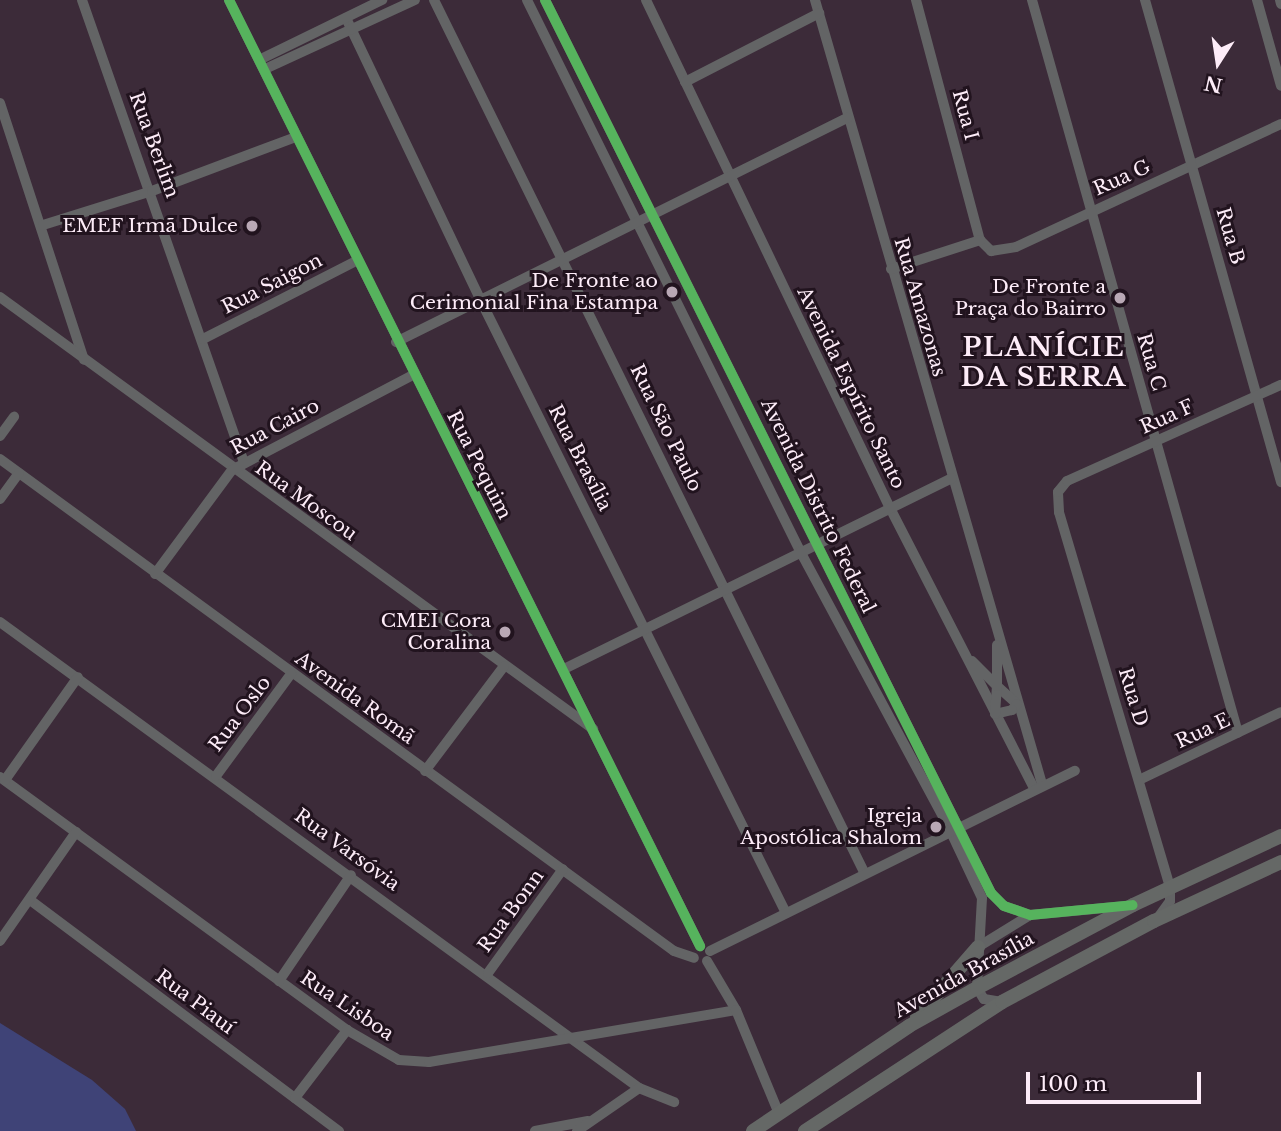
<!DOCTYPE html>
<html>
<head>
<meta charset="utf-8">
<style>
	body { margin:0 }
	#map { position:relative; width:1281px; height:1131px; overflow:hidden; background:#3c2b39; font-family:"Libre Baskerville",serif }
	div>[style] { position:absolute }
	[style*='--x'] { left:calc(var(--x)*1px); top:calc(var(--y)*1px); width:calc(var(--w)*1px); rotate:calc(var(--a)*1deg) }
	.green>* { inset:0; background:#3f4377 }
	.street>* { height:10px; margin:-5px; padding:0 5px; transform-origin:5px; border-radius:5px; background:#636465 }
	.secondary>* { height:14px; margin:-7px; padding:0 7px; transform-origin:7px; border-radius:7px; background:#656866 }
	.cycleway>* { height:10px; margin:-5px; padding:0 5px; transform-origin:5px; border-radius:5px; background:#56b35d }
	.dots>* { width:19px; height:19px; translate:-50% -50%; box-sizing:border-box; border:4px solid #21131e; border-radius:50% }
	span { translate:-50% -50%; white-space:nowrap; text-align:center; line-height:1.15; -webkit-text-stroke:6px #21131e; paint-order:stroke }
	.street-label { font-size:19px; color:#fdecf8 }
	.poi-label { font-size:19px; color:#fdecf8 }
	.right { translate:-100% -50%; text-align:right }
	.district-label { font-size:26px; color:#fdecf8; font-weight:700; letter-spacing:2px }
	.north { position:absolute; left:1183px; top:28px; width:70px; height:70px; -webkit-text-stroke:5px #21131e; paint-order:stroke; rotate:192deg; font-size:19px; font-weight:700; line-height:28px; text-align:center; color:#fdecf8 }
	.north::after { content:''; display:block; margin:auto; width:24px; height:32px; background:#fdecf8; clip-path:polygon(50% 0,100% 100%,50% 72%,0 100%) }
	.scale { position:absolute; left:1026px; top:1072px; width:175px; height:32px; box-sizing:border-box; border:4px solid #fdecf8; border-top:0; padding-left:9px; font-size:21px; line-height:24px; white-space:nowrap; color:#fdecf8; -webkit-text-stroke:5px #21131e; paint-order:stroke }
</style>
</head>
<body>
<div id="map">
	<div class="green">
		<div style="clip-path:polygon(0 1023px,92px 1080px,125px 1109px,136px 1131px,0 1131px)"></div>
	</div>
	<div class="street">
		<div style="--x:82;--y:0;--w:490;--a:70.7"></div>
		<div style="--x:229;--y:0;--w:1057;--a:63.53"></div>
		<div style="--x:434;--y:0;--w:972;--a:63.75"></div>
		<div style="--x:527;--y:0;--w:615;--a:63.64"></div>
		<div style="--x:800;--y:551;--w:317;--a:61.7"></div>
		<div style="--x:950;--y:830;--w:75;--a:64.8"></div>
		<div style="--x:982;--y:898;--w:90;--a:93.2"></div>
		<div style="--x:977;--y:988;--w:13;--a:58"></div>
		<div style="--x:984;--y:999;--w:18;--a:9"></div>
		<div style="--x:545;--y:0;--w:998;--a:63.46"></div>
		<div style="--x:991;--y:893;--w:18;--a:45"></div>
		<div style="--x:1004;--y:906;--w:28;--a:19"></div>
		<div style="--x:1030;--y:915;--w:96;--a:-5.4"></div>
		<div style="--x:646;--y:0;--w:561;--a:64.35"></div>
		<div style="--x:889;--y:506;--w:317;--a:62.8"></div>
		<div style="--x:815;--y:0;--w:816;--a:73.85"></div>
		<div style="--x:916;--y:0;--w:248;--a:75.1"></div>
		<div style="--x:980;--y:240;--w:16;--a:45"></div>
		<div style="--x:991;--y:251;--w:25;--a:-9"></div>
		<div style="--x:1016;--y:247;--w:292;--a:-24.9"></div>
		<div style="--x:1032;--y:0;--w:761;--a:74.3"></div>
		<div style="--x:1145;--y:0;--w:501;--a:74.24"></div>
		<div style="--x:1257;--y:0;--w:89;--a:74.4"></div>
		<div style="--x:1280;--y:0;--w:4;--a:76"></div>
		<div style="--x:346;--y:18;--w:311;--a:64.5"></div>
		<div style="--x:480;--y:299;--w:686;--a:63.51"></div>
		<div style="--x:261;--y:59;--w:135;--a:-26"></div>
		<div style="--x:265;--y:69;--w:165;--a:-24.7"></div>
		<div style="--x:685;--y:82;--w:151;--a:-27.2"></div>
		<div style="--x:0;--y:103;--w:270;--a:71.9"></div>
		<div style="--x:43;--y:225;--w:114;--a:-17.3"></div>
		<div style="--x:152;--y:191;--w:154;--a:-20.6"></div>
		<div style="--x:891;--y:269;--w:94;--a:-18"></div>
		<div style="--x:0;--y:297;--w:734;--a:36.07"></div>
		<div style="--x:203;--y:339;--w:172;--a:-27"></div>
		<div style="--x:396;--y:342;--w:504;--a:-26.41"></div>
		<div style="--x:0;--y:436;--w:24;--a:-54"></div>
		<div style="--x:0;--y:459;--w:834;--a:36.13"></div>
		<div style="--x:674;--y:951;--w:21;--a:19"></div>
		<div style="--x:0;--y:499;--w:32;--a:-54"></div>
		<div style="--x:155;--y:574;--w:129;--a:-53.5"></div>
		<div style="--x:232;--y:470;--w:204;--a:-27.7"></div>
		<div style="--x:0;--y:622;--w:791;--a:36.1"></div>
		<div style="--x:639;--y:1088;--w:38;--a:22"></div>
		<div style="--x:972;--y:661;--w:35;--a:45"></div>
		<div style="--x:997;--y:686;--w:27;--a:42"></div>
		<div style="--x:1017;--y:704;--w:8;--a:130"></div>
		<div style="--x:1012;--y:710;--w:17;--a:167"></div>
		<div style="--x:995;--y:714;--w:28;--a:-86"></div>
		<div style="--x:997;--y:686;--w:41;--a:-90"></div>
		<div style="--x:564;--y:669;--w:432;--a:-26.2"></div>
		<div style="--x:425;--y:771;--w:131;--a:-53"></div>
		<div style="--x:216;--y:776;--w:127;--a:-53.7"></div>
		<div style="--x:0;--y:777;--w:429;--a:36.1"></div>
		<div style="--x:347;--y:1030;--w:60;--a:30"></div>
		<div style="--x:399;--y:1060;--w:30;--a:4"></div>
		<div style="--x:429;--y:1062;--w:311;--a:-9.6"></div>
		<div style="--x:5;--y:780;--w:126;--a:-54.7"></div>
		<div style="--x:1139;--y:780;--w:157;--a:-25.6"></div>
		<div style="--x:30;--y:900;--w:386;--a:36.8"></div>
		<div style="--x:1160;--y:915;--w:17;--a:-54"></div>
		<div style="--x:1170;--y:901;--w:14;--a:-90"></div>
		<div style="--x:1170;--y:887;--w:391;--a:-106.5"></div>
		<div style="--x:1059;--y:512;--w:20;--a:-93"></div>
		<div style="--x:1058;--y:492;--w:14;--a:-51"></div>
		<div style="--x:1067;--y:481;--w:235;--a:-24.2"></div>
		<div style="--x:0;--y:941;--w:133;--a:-55.1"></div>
		<div style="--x:978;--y:947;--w:61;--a:-31.6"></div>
		<div style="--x:710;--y:951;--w:407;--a:-26.3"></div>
		<div style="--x:707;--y:961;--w:57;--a:59.4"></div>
		<div style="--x:736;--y:1010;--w:113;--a:67.5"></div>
		<div style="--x:488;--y:973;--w:128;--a:-54.2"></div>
		<div style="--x:279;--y:981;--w:128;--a:-55.8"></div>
		<div style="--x:295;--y:1098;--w:86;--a:-52.6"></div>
		<div style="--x:535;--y:1131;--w:54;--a:-10.7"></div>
		<div style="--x:577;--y:1131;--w:75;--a:-34.7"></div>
	</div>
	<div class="secondary">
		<div style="--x:917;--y:1017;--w:93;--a:-48.9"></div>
		<div style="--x:753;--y:1131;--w:188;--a:-33.9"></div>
		<div style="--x:909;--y:1026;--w:78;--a:-29.2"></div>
		<div style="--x:977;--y:988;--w:177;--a:-28"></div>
		<div style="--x:1133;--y:905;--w:163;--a:-25"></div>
		<div style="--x:805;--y:1131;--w:235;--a:-33.2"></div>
		<div style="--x:1002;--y:1002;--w:172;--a:-28.1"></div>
		<div style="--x:1154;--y:921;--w:140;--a:-24.9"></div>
	</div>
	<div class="cycleway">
		<div style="--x:229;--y:0;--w:1057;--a:63.53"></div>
		<div style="--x:545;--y:0;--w:998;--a:63.46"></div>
		<div style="--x:991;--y:893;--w:18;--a:45"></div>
		<div style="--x:1004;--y:906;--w:28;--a:19"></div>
		<div style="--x:1030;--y:915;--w:103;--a:-5.5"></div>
	</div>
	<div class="dots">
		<div style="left:252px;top:226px;background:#b9a8b5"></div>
		<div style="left:672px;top:292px;background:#b9a8b5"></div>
		<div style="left:1120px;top:298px;background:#b9a8b5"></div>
		<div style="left:505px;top:632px;background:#b9a8b5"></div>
		<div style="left:936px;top:827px;background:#b9a8b5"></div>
	</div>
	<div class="street-label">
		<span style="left:965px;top:115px;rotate:75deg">Rua I</span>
		<span style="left:154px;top:145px;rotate:70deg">Rua Berlim</span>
		<span style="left:1122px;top:178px;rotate:-24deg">Rua G</span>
		<span style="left:1230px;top:236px;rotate:74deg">Rua B</span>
		<span style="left:272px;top:284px;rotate:-27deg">Rua Saigon</span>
		<span style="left:920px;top:307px;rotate:74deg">Rua Amazonas</span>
		<span style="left:1151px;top:362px;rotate:74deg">Rua C</span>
		<span style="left:851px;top:388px;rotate:64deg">Avenida Espírito Santo</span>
		<span style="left:1167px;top:417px;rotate:-24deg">Rua F</span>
		<span style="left:275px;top:427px;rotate:-28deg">Rua Cairo</span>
		<span style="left:666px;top:428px;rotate:64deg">Rua São Paulo</span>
		<span style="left:580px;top:458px;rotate:63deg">Rua Brasília</span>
		<span style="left:479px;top:465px;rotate:63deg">Rua Pequim</span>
		<span style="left:306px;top:501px;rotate:36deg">Rua Moscou</span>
		<span style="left:818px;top:506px;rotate:64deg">Avenida Distrito Federal</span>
		<span style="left:1133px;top:697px;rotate:73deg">Rua D</span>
		<span style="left:355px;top:698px;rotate:36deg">Avenida Romã</span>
		<span style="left:240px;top:714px;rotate:-53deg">Rua Oslo</span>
		<span style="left:1203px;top:731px;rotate:-25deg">Rua E</span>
		<span style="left:347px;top:850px;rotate:36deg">Rua Varsóvia</span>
		<span style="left:511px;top:911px;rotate:-54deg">Rua Bonn</span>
		<span style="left:964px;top:975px;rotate:-29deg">Avenida Brasília</span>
		<span style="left:195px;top:1002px;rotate:37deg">Rua Piauí</span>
		<span style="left:347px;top:1006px;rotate:34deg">Rua Lisboa</span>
	</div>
	<div class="poi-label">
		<span class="right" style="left:238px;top:226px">EMEF Irmã Dulce</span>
		<span class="right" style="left:658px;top:292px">De Fronte ao<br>Cerimonial Fina Estampa</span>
		<span class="right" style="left:1106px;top:298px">De Fronte a<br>Praça do Bairro</span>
		<span class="right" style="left:491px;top:632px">CMEI Cora<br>Coralina</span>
		<span class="right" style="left:922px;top:827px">Igreja<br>Apostólica Shalom</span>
	</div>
	<div class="district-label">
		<span style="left:1044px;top:363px">PLANÍCIE<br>DA SERRA</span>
	</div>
	<div class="north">N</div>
	<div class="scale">100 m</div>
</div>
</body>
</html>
